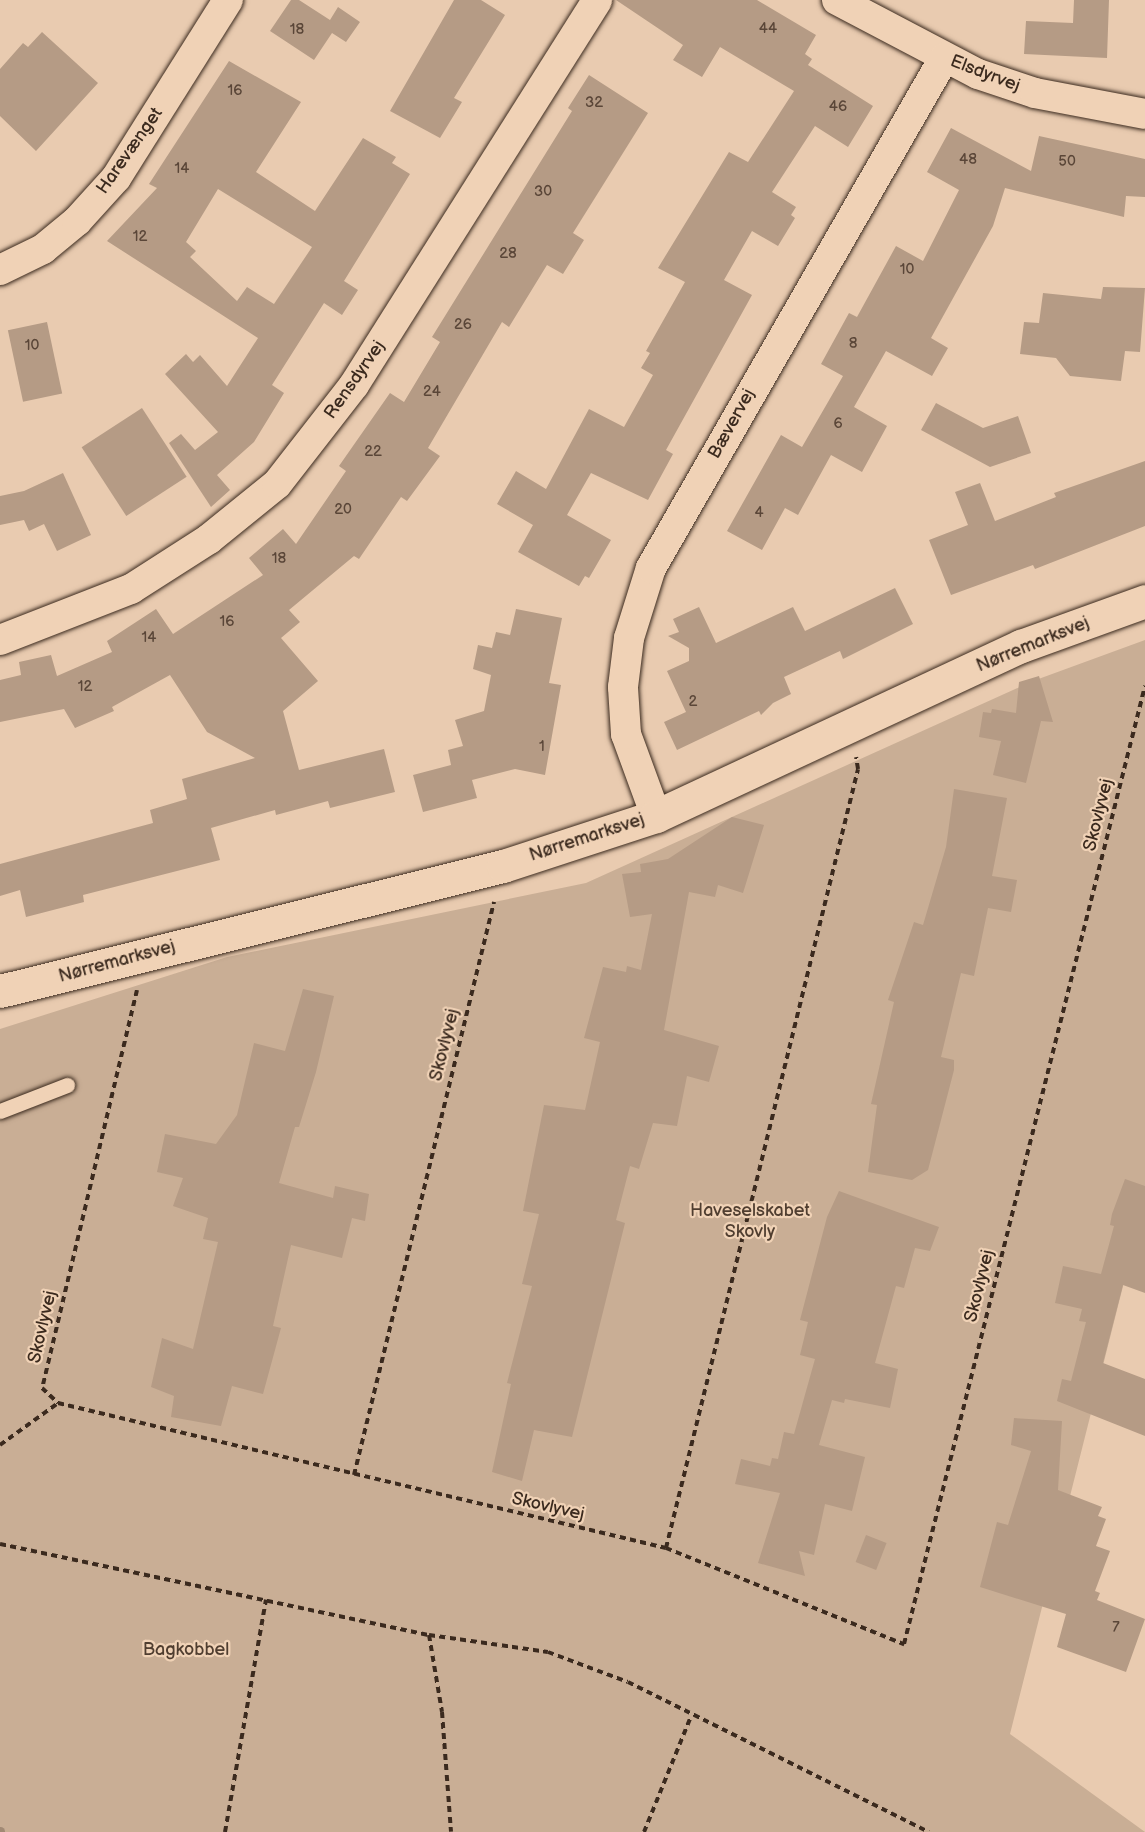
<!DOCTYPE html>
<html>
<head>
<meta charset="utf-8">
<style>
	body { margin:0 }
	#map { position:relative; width:1145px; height:1832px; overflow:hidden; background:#e9cbb0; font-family:"Balsamiq Sans",sans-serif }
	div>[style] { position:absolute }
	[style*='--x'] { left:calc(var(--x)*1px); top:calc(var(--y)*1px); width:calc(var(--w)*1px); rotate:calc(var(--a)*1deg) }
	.green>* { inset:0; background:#c9ae95 }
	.stream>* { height:9px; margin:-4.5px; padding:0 4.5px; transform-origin:4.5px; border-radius:4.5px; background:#a18974 }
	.building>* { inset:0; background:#b59b85; transform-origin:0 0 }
	.path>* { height:4px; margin-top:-2px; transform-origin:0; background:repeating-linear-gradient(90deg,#3b2a1e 0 6px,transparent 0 10.5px) }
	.roads { filter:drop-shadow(0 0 2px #3b2a1e) drop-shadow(0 0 2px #3b2a1e) }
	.lane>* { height:15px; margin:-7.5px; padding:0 7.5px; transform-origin:7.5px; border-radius:7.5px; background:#f0d2b6 }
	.street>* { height:30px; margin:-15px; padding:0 15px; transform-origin:15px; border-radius:15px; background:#f0d2b6 }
	.secondary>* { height:33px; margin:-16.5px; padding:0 16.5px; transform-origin:16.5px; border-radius:16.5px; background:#f0d2b6 }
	span { translate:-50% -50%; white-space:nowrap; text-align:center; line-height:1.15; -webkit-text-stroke:4.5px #f0d2b6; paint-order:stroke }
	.number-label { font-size:15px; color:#5a4638 }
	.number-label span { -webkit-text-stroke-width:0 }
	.street-label { font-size:18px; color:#3b2a1e }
	.park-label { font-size:18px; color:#503e30 }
</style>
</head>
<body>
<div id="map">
	<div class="green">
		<div style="clip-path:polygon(1145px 640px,1145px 1199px,1010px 1734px,1145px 1832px,0 1832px,0 1029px,227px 957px,586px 883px,1033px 681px)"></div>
	</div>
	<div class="stream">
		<div style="--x:0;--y:1831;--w:1;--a:90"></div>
	</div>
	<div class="building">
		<div style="clip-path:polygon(291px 0,299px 0,330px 20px,338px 7px,360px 22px,346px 42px,332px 33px,314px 60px,270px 31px)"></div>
		<div style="clip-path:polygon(454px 0,481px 0,505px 15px,454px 98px,462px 102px,440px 138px,390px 111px)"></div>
		<div style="clip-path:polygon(616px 0,757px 0,816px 35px,805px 54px,812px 59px,808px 65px,873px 106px,848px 147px,815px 126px,772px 192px,796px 207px,791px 215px,795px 218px,778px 246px,752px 231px,724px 280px,752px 295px,666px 450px,673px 454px,648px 500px,591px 473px,567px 515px,611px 540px,589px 578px,585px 576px,579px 586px,518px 552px,533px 525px,497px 504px,516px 471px,546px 489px,589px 409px,624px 427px,653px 375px,641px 368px,650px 353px,646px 351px,685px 282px,658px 268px,729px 152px,748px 162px,794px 91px,720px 47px,702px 77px,673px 60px,683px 45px)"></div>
		<div style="clip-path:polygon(1074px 0,1109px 0,1107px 58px,1024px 54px,1026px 21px,1073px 23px)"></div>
		<div style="clip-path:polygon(42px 32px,98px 83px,36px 151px,0 116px,0 69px,23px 43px,28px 47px)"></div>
		<div style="clip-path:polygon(evenodd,229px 61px,301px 102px,256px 172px,315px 211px,363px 138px,396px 157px,392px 163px,410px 174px,344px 281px,358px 290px,342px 315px,324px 303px,272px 385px,284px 393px,254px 442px,217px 475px,230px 490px,211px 507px,169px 443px,181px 434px,195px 450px,218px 432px,165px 374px,186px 354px,193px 362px,200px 355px,227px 386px,258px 338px,107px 241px,157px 188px,149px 184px,229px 61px,218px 189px,312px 247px,274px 304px,247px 287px,237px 301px,190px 257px,196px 251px,186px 242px,218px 189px)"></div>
		<div style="clip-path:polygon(589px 75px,648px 113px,573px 233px,584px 240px,563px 274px,547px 265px,509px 327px,502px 322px,428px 448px,440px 456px,407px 501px,401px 497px,359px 559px,354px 556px,289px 610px,300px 622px,281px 638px,318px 681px,283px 711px,299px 770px,384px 749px,395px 792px,330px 808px,328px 801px,276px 815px,275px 810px,211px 828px,220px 860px,83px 895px,84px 902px,26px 917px,20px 890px,0 896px,0 864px,153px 823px,150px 810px,187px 799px,182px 779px,255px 758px,207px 732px,170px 675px,112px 707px,114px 711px,75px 728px,64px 709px,0 722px,0 680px,21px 675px,19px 662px,51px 655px,57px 676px,112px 652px,107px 641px,156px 609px,173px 634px,263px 575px,249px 558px,283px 529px,296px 544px,346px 471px,339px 466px,390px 393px,404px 402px,440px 342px,432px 337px,572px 111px,568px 108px)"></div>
		<div style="clip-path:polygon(951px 128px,1031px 171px,1039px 136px,1145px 159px,1145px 197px,1126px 196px,1124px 217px,1005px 188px,993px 226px,931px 338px,948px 348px,932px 376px,886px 351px,854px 407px,887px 426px,862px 472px,831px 455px,798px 515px,785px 508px,762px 550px,727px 531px,781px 435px,802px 447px,843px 376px,821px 364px,849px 313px,857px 317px,896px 246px,923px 261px,959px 190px,927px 172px)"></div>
		<div style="clip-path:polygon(1103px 287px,1145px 288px,1140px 352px,1125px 351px,1121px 381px,1070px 376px,1056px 358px,1020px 354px,1024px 322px,1039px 323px,1043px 293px,1101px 299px)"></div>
		<div style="left:47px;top:322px;width:73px;height:40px;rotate:78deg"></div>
		<div style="clip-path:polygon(936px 403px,983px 428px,1018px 416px,1031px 453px,990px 467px,921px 430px)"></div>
		<div style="left:142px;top:408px;width:82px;height:72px;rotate:57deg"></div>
		<div style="clip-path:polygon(1145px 461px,1145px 526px,1035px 569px,1033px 565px,951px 595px,929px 540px,968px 525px,955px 492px,980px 483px,995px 521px,1056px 497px,1054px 493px)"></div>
		<div style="clip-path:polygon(63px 473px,91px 535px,57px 551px,44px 524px,29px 531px,24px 520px,0 525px,0 496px,24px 491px)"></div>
		<div style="clip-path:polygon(895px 588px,913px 624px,843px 659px,840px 651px,784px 677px,791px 694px,773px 703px,761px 715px,759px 711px,677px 750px,664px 722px,686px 712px,667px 671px,689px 661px,689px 648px,668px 636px,679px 632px,673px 619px,699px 607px,716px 643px,793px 607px,805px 631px)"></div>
		<div style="clip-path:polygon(516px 609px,562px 618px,549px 683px,561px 685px,545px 775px,515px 769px,472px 780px,477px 798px,423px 812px,413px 775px,451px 765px,448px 750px,463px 746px,455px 720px,484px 711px,491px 675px,473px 669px,478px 645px,492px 648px,496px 632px,510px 635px)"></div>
		<div style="clip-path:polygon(1039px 676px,1053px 722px,1041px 721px,1026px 783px,993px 775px,1001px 741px,979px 737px,983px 712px,991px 713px,992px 709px,1016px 713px,1019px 682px)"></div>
		<div style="clip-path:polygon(954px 789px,1007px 798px,992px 876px,1017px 880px,1011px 912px,988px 908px,974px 976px,961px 973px,941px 1057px,954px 1060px,954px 1070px,928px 1170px,912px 1180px,868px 1172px,877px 1105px,871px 1104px,894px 1002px,888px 1000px,914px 922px,923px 925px,946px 847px)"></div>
		<div style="clip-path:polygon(732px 817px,764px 825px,743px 893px,718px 885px,715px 897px,689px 892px,664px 1030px,719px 1046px,709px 1082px,687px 1076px,677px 1126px,653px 1123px,639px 1169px,630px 1166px,616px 1220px,625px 1223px,572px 1437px,534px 1430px,522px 1481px,492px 1472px,511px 1384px,507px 1383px,532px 1286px,522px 1284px,539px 1214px,523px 1211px,544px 1105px,585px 1110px,600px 1042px,584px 1038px,603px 967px,626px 972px,627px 966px,641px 970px,652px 914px,630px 917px,622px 874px,641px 872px,640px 864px,668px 859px)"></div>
		<div style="clip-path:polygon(303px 989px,334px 996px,316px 1072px,299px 1127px,295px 1127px,279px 1183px,333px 1198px,335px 1186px,369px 1194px,365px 1221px,352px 1218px,342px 1258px,291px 1245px,273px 1326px,281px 1328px,263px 1394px,232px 1386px,221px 1426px,171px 1417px,174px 1396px,151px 1387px,162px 1338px,193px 1349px,218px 1242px,203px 1239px,208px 1218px,173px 1206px,183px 1178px,157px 1172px,165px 1134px,216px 1144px,237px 1115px,254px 1043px,285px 1051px)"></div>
		<div style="clip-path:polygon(1125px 1179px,1145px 1186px,1145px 1293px,1123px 1285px,1103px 1363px,1145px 1379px,1145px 1436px,1057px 1401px,1062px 1379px,1071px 1381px,1086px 1322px,1079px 1321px,1082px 1309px,1055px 1303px,1063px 1266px,1101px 1274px,1114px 1226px,1110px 1225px,1112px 1214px)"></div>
		<div style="clip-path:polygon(839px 1191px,939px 1227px,930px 1251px,915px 1248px,904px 1288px,896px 1286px,875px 1363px,898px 1369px,890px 1408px,845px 1399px,844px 1403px,832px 1400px,819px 1445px,865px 1457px,852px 1511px,825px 1504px,814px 1555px,799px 1551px,805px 1576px,758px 1563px,780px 1493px,735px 1484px,741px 1459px,770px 1466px,772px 1458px,778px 1459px,784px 1432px,794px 1434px,815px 1359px,800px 1355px,808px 1322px,800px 1320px,827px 1217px)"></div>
		<div style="clip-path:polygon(1014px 1418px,1062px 1421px,1058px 1490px,1102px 1507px,1098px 1516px,1106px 1519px,1096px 1546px,1110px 1551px,1095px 1591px,1100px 1593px,1097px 1600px,1145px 1619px,1126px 1672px,1057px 1647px,1066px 1614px,980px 1587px,997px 1522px,1008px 1525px,1031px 1451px,1011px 1445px)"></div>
		<div style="left:866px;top:1535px;width:22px;height:29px;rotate:21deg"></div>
	</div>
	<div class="path">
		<div style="--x:137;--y:990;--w:409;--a:103.4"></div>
		<div style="--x:42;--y:1388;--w:22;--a:43"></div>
		<div style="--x:58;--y:1403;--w:625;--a:13.41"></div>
		<div style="--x:666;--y:1548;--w:257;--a:22"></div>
		<div style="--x:904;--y:1644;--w:988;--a:-75.88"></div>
		<div style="--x:0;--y:1445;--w:72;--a:-35.9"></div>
		<div style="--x:354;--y:1475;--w:590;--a:-76.27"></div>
		<div style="--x:0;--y:1544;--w:439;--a:12"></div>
		<div style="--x:429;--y:1635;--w:120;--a:8.1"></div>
		<div style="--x:548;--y:1652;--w:85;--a:20.6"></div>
		<div style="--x:628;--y:1682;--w:336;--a:26.5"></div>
		<div style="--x:666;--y:1548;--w:802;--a:-76.15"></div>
		<div style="--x:858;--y:769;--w:12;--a:-99"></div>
		<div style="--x:429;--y:1635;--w:78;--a:80.4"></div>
		<div style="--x:442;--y:1712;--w:120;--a:85.7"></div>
		<div style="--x:225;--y:1832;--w:236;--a:-80"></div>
		<div style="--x:644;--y:1832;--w:125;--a:-67.9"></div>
	</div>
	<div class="roads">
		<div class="lane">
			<div style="--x:0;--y:1111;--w:72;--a:-21.2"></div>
		</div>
		<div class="street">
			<div style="--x:837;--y:0;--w:159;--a:27.7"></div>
			<div style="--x:978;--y:74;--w:60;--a:18.4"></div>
			<div style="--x:1035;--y:93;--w:112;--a:10.8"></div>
			<div style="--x:0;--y:270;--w:48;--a:-26"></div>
			<div style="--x:43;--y:249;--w:44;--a:-39.5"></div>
			<div style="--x:77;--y:221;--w:58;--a:-47.8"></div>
			<div style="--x:116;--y:178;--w:210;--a:-57.8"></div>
			<div style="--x:0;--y:640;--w:141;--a:-21.3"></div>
			<div style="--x:131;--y:589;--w:93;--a:-32.7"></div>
			<div style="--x:209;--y:539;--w:87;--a:-39"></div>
			<div style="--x:277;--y:484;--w:125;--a:-52.1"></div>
			<div style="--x:354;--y:385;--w:455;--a:-57.7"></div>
			<div style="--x:656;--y:816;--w:87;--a:-110.1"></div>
			<div style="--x:626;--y:734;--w:47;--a:-93.7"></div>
			<div style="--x:623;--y:687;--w:49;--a:-83"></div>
			<div style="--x:629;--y:638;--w:73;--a:-72.6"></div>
			<div style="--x:651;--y:568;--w:588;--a:-60.12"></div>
		</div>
		<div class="secondary">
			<div style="--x:0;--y:991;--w:518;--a:-13.96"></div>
			<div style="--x:503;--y:866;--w:161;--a:-18.1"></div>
			<div style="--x:656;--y:816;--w:403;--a:-25"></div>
			<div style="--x:1021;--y:646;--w:132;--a:-19.9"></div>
		</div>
	</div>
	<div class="number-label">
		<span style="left:768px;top:29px">44</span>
		<span style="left:297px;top:30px">18</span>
		<span style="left:235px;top:91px">16</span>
		<span style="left:594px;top:103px">32</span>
		<span style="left:838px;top:107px">46</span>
		<span style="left:968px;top:160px">48</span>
		<span style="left:1067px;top:162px">50</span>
		<span style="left:182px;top:169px">14</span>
		<span style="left:543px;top:192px">30</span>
		<span style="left:140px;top:237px">12</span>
		<span style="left:508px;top:254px">28</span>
		<span style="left:907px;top:270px">10</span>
		<span style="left:463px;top:325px">26</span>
		<span style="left:853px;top:344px">8</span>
		<span style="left:32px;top:346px">10</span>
		<span style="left:432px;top:392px">24</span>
		<span style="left:838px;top:424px">6</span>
		<span style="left:373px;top:452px">22</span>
		<span style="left:343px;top:510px">20</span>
		<span style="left:759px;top:513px">4</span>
		<span style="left:279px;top:559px">18</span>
		<span style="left:227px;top:622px">16</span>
		<span style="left:149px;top:638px">14</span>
		<span style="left:85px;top:687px">12</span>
		<span style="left:693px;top:702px">2</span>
		<span style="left:542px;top:747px">1</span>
		<span style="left:1116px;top:1628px">7</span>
	</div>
	<div class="street-label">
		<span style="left:985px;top:74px;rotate:21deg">Elsdyrvej</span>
		<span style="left:130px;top:151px;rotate:-55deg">Harevænget</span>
		<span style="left:355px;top:380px;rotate:-55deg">Rensdyrvej</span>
		<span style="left:732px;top:424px;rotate:-61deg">Bævervej</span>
		<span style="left:1033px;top:645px;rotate:-22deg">Nørremarksvej</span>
		<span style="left:1099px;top:815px;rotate:-76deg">Skovlyvej</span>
		<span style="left:587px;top:838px;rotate:-18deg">Nørremarksvej</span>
		<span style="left:117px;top:962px;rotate:-15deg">Nørremarksvej</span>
		<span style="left:445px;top:1045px;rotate:-76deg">Skovlyvej</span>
		<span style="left:980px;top:1286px;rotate:-76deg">Skovlyvej</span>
		<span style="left:43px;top:1327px;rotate:-77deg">Skovlyvej</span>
		<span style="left:548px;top:1507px;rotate:13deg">Skovlyvej</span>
	</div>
	<div class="park-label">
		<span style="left:750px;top:1222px">Haveselskabet<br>Skovly</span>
		<span style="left:186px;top:1650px">Bagkobbel</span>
	</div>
</div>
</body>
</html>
